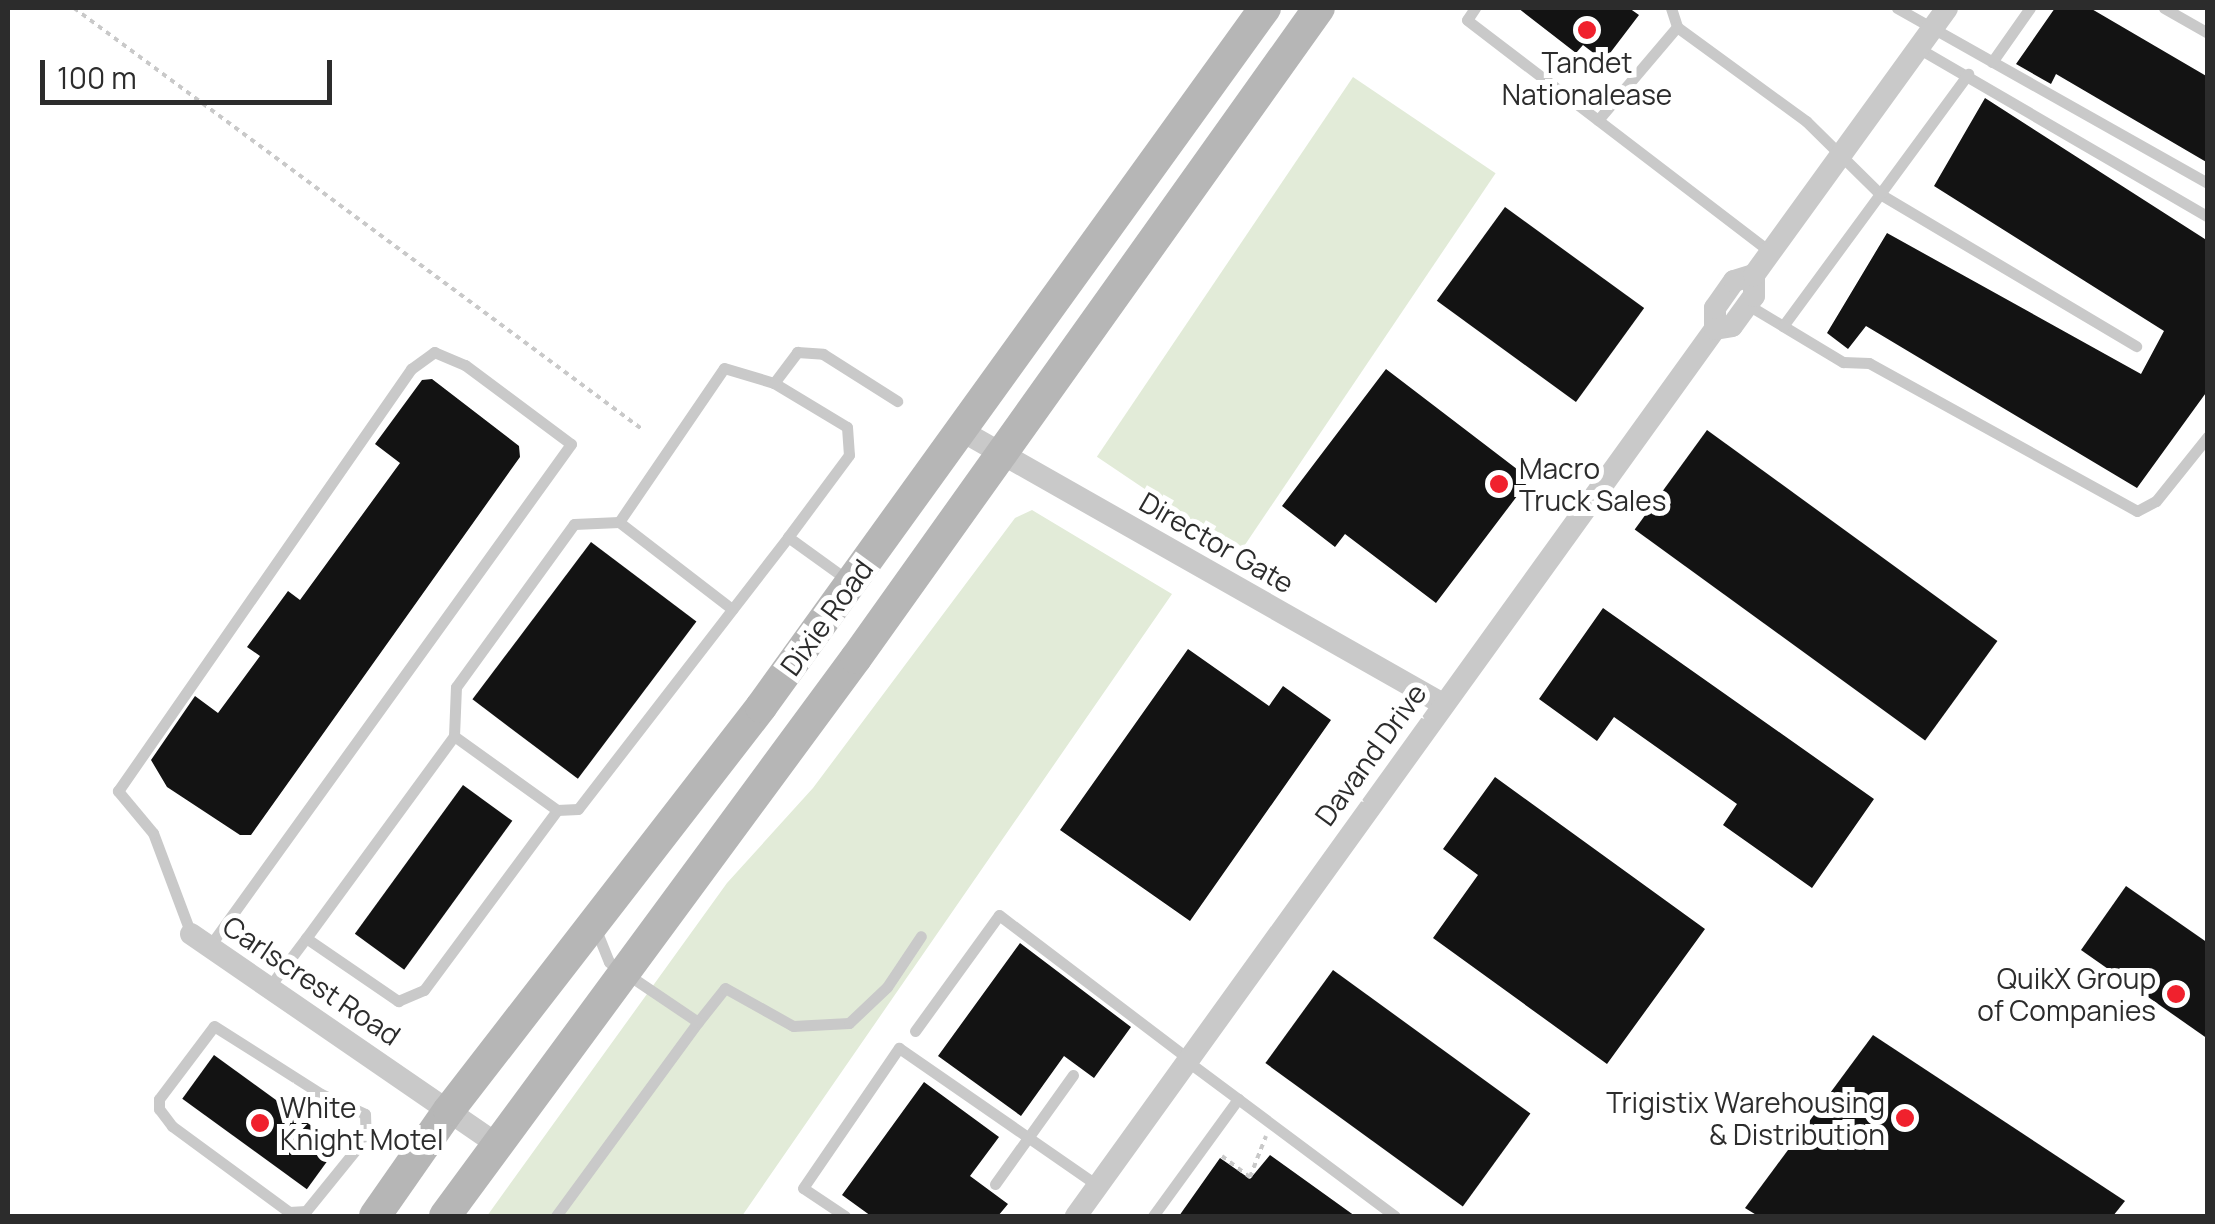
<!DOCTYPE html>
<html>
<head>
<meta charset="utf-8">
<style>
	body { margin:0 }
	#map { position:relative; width:2215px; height:1224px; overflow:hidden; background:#fff; font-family:Manrope,sans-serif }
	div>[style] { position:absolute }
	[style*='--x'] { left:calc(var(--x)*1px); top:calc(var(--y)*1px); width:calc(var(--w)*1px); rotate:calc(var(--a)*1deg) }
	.green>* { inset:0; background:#e2ebd8; transform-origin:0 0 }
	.building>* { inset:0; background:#131313; transform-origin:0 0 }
	.path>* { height:4px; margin-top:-2px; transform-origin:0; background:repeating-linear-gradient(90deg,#c9c9c9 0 5px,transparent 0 10px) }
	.service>* { height:11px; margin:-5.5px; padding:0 5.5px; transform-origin:5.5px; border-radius:5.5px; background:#c9c9c9 }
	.minor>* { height:22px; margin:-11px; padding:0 11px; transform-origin:11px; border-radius:11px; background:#c9c9c9 }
	.secondary>* { height:32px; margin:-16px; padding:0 16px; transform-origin:16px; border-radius:16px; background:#b6b6b6 }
	.dots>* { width:28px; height:28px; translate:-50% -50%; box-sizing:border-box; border:5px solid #fff; border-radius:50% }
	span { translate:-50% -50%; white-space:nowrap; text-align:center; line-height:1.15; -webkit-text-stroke:10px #fff; paint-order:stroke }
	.poi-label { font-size:28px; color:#2c2c2c }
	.left { translate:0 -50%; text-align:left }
	.right { translate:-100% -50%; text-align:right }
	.street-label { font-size:28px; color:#2c2c2c }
	.frame { position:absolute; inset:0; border:10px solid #2c2c2c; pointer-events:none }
	.scale { position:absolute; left:40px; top:60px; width:292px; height:45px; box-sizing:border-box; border:5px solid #2c2c2c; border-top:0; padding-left:12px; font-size:30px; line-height:35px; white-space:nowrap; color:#2c2c2c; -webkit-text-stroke:8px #fff; paint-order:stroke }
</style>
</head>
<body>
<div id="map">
	<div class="green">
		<div style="left:1353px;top:77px;width:172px;height:458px;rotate:34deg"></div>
		<div style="clip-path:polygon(1032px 510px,1172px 594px,742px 1216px,487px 1216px,727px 883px,813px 788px,1015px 518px)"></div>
	</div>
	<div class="building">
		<div style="clip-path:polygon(1518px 8px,1629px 8px,1639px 15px,1604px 61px,1583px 45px,1576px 53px)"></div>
		<div style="clip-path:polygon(2055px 8px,2090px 8px,2208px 77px,2208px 163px,2056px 74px,2051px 84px,2016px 64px)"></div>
		<div style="clip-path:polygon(1985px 98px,2208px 241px,2208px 390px,2137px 488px,1866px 326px,1848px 349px,1827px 333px,1887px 233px,2141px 374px,2164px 331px,1934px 186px)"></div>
		<div style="left:1505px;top:207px;width:172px;height:116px;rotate:36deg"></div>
		<div style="clip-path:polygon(1386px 369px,1530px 479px,1436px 603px,1345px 534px,1335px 547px,1282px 506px)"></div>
		<div style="clip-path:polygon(432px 379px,519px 446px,520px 457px,251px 835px,240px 835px,167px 787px,151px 760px,195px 696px,218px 713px,260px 656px,247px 647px,288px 591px,300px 600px,400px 463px,375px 444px,422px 380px)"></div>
		<div style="left:1707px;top:430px;width:359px;height:123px;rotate:36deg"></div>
		<div style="left:591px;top:542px;width:132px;height:197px;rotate:37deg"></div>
		<div style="clip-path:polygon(1603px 608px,1874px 799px,1812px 888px,1723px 825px,1737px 804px,1614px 717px,1597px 741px,1539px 699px)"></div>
		<div style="clip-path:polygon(1188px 649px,1269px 706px,1283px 686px,1331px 720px,1190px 921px,1060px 830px)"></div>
		<div style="clip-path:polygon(1495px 777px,1705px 929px,1607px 1064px,1433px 938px,1478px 875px,1443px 849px)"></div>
		<div style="left:463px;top:785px;width:61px;height:184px;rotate:36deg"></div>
		<div style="clip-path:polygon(2126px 886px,2208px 943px,2208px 1039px,2081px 950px)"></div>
		<div style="clip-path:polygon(1020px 943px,1131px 1027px,1094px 1078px,1064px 1056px,1021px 1116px,938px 1056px)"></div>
		<div style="left:1333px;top:970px;width:244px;height:115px;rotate:36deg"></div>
		<div style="clip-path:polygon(1873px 1035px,2125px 1201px,2113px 1216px,1758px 1216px,1745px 1208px)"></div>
		<div style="left:214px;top:1055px;width:154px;height:54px;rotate:36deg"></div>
		<div style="clip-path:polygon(924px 1082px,999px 1137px,970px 1176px,1008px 1204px,998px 1216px,871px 1216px,842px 1195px)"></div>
		<div style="clip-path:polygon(1270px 1155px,1355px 1216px,1179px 1216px,1220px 1158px,1250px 1179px)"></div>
	</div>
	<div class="path">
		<div style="--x:74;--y:8;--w:707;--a:36.55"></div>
		<div style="--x:1222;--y:1156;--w:35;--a:37"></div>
		<div style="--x:1250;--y:1177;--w:44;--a:-68.7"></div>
	</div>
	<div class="service">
		<div style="--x:1475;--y:8;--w:14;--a:124"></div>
		<div style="--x:1467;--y:20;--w:382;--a:37.4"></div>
		<div style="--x:1671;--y:8;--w:20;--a:72"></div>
		<div style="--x:1677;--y:27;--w:160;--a:36.1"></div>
		<div style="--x:1806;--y:121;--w:104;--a:44.6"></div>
		<div style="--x:1880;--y:194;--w:298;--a:30.7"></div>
		<div style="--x:1897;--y:8;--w:357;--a:29.4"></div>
		<div style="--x:2164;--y:8;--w:51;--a:29.6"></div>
		<div style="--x:1918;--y:48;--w:336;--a:30.2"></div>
		<div style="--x:1992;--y:62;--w:66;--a:-54.9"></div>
		<div style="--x:1598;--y:120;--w:122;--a:-49.7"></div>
		<div style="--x:1748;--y:305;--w:111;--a:31"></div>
		<div style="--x:1843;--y:362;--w:26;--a:2"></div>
		<div style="--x:1869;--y:363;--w:306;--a:28.9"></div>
		<div style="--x:2137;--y:511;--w:21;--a:-28"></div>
		<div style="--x:2156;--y:501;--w:83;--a:-51.3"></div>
		<div style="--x:1783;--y:326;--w:313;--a:-53.7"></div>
		<div style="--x:774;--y:383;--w:39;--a:-53"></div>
		<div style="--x:797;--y:352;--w:26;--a:4"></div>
		<div style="--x:823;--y:354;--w:88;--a:32.4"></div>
		<div style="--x:619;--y:522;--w:143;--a:37.6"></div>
		<div style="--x:454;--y:736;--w:49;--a:-87.7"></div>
		<div style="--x:456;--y:687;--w:201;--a:-54.1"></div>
		<div style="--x:574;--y:524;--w:45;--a:-2.5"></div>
		<div style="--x:619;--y:522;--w:186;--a:-55.7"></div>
		<div style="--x:724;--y:368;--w:52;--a:16.7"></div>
		<div style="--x:774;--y:383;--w:85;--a:31.1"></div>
		<div style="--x:847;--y:427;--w:28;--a:86"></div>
		<div style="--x:849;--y:455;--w:102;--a:126.6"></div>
		<div style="--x:557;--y:810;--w:21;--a:-3"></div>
		<div style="--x:578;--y:809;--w:344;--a:-52.3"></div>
		<div style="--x:788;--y:537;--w:75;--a:35.8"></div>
		<div style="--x:191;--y:934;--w:108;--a:-110.6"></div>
		<div style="--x:153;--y:833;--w:55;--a:-129.8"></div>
		<div style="--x:118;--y:791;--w:514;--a:-55.23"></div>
		<div style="--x:411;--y:369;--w:29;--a:-36"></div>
		<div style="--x:434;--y:352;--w:34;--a:23"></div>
		<div style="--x:465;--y:365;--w:132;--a:36.7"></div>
		<div style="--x:571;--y:444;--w:620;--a:125.74"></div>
		<div style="--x:267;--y:990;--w:65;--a:-53.1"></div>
		<div style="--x:306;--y:938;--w:112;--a:34.4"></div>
		<div style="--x:398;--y:1001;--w:28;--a:-23"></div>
		<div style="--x:424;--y:990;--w:224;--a:-53.5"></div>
		<div style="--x:557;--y:810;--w:127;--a:-144.3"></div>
		<div style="--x:454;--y:736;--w:250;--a:126.2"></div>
		<div style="--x:698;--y:1022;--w:43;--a:-51.5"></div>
		<div style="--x:725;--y:988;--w:78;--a:29.2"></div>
		<div style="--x:793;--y:1026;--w:56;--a:-3.1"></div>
		<div style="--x:849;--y:1023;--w:52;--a:-43.5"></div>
		<div style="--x:887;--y:987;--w:61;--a:-56.3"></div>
		<div style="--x:214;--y:1026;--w:127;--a:32.4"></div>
		<div style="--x:321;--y:1094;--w:48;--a:24.4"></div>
		<div style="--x:365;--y:1114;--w:23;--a:88"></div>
		<div style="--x:366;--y:1137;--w:95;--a:129"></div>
		<div style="--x:306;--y:1211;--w:17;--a:177"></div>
		<div style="--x:289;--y:1212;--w:145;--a:-143.7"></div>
		<div style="--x:172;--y:1126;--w:21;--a:-127"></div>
		<div style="--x:159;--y:1109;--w:10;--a:-90"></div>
		<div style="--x:159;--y:1099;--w:91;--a:-53"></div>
		<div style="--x:915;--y:1031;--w:143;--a:-54.1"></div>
		<div style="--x:999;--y:915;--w:238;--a:37.2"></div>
		<div style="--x:1187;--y:1061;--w:259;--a:36.7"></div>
		<div style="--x:995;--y:1184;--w:134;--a:-54.4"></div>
		<div style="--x:556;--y:1216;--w:240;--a:-53.8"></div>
		<div style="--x:698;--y:1022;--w:107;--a:-146"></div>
		<div style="--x:609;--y:962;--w:31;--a:-112"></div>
		<div style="--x:845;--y:1216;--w:50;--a:-146.3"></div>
		<div style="--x:803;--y:1188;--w:170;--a:-55.6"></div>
		<div style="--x:899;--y:1048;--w:242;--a:34.7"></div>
		<div style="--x:1153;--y:1216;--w:145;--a:-54"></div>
	</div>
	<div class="minor">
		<div style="--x:1715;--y:329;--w:17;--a:-10"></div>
		<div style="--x:1732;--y:326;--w:37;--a:-54"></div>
		<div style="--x:1754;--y:296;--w:21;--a:-90"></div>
		<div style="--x:962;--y:431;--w:553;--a:29.58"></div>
		<div style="--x:191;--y:934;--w:371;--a:34.5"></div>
		<div style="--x:1076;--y:1216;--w:1093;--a:-54.23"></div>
		<div style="--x:1715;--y:329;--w:21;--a:-90"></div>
		<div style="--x:1715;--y:308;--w:33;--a:-55"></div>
		<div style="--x:1734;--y:281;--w:21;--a:-17"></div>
		<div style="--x:1754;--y:275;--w:329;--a:-54.1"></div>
	</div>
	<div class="secondary">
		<div style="--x:375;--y:1216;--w:129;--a:-55.1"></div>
		<div style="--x:449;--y:1110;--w:510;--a:-52.25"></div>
		<div style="--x:761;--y:707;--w:862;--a:-54.21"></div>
		<div style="--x:445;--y:1216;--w:693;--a:-53.63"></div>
		<div style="--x:856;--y:658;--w:798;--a:-54.54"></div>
	</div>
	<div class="dots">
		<div style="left:1587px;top:30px;background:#f0212d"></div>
		<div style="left:1499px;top:484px;background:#f0212d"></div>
		<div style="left:2176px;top:994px;background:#f0212d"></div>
		<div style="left:1905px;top:1118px;background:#f0212d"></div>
		<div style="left:260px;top:1123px;background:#f0212d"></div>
	</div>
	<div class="poi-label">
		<span style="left:1587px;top:78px">Tandet<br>Nationalease</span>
		<span class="left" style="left:1519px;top:484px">Macro<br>Truck Sales</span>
		<span class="right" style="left:2156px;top:994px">QuikX Group<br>of Companies</span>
		<span class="right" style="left:1885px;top:1118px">Trigistix Warehousing<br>&amp; Distribution</span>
		<span class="left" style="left:280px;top:1123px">White<br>Knight Motel</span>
	</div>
	<div class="street-label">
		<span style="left:1217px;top:542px;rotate:30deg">Director Gate</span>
		<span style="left:826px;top:617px;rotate:-54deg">Dixie Road</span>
		<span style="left:1370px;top:754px;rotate:-54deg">Davand Drive</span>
		<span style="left:312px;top:980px;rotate:34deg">Carlscrest Road</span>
	</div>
	<div class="frame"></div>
	<div class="scale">100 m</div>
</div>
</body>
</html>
